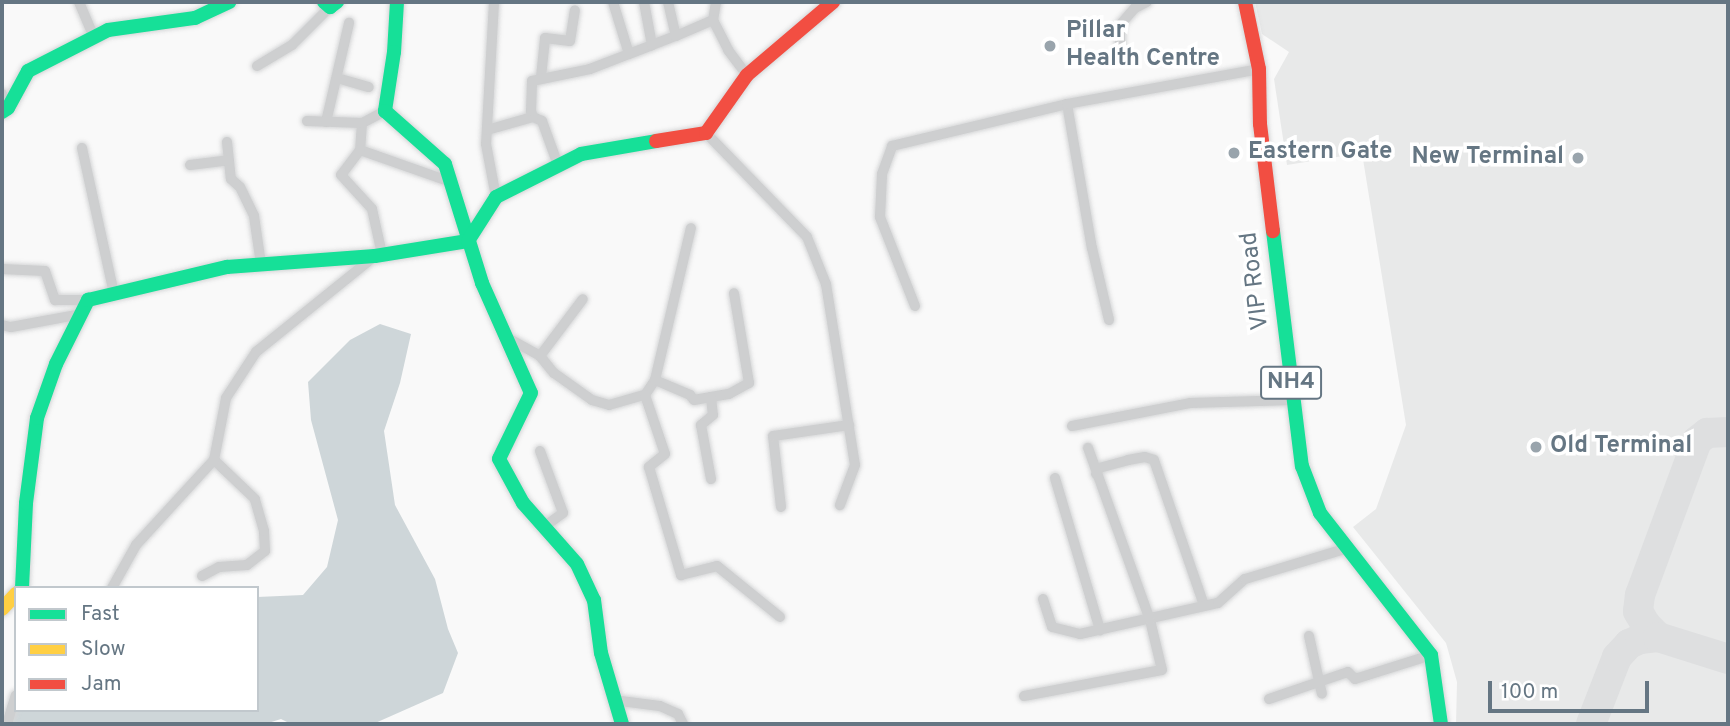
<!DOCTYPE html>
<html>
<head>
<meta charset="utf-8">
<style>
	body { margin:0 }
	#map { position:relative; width:1730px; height:726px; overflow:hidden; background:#f9f9f9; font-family:Overpass,sans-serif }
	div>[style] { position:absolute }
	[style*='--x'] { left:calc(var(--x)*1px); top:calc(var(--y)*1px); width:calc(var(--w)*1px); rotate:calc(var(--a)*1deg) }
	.built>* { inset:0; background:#e8e9e9 }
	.water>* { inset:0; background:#ced6d9 }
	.taxiway>* { height:30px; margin:-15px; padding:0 15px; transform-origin:15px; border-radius:15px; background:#dedfe0 }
	.roads { filter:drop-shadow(0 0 2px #d5d6d7) drop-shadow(0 0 2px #d5d6d7) }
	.street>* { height:10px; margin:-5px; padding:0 5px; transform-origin:5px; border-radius:5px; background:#cecfd0 }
	.fast>* { height:14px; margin:-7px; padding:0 7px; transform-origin:7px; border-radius:7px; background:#16e098 }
	.slow>* { height:14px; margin:-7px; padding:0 7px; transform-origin:7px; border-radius:7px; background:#ffcf43 }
	.jam>* { height:14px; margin:-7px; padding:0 7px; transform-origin:7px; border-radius:7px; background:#f24e42 }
	.dots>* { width:19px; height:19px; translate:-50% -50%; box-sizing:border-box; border:4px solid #fff; border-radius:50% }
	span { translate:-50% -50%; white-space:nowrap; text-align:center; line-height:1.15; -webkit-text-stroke:7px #fff; paint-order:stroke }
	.shield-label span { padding:2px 5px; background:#fff; border:2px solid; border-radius:5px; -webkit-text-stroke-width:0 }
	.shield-label { font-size:23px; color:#657683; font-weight:700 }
	.poi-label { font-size:24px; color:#657683; font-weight:700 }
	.left { translate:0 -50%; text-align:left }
	.right { translate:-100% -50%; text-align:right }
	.street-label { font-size:24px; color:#657683 }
	.frame { position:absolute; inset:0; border:4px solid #657683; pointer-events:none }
	.legend { position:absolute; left:14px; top:586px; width:245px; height:126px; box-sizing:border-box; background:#fff; border:2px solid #c1c8cd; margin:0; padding:9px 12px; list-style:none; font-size:21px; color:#657683 }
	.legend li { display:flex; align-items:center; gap:14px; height:35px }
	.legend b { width:35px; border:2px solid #c1c8cd }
	.scale { position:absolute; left:1488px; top:681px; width:161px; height:32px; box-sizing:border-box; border:4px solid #657683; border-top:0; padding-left:9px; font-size:21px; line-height:24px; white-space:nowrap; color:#657683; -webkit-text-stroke:5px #fff; paint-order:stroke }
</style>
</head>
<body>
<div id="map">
	<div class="built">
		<div style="clip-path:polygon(1255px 2px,1728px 2px,1728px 724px,1456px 724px,1457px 682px,1446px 643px,1353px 527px,1376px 509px,1406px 425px,1362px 153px,1287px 165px,1274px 79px,1289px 52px,1262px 34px)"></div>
	</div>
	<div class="water">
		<div style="clip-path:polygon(380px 324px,411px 334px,400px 383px,384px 431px,395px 505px,435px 579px,448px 629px,458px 653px,443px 693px,373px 724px,291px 724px,281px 719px,265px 724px,12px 724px,16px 710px,257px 710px,257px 597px,303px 595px,327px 567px,338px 520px,311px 420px,308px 382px,350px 340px)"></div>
	</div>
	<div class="taxiway">
		<div style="--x:1658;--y:637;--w:17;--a:-135"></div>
		<div style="--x:1646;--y:625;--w:16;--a:-120"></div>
		<div style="--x:1638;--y:611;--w:16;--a:-83"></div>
		<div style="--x:1640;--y:595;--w:164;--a:-69.7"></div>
		<div style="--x:1697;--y:441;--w:13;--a:-39"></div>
		<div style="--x:1707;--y:433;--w:21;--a:-3"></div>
		<div style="--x:1591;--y:724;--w:72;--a:-68.8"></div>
		<div style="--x:1617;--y:657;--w:18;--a:-47"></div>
		<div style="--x:1629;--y:644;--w:12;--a:-24"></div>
		<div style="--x:1640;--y:639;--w:18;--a:-6"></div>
		<div style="--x:1658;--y:637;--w:73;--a:17.4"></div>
	</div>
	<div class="roads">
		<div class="street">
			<div style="--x:79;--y:2;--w:38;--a:67"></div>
			<div style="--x:494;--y:2;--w:142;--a:93.2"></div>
			<div style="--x:486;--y:144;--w:54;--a:79.3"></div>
			<div style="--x:613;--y:2;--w:54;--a:72.9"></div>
			<div style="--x:629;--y:54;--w:25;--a:-21"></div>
			<div style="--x:644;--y:2;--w:44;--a:79.5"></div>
			<div style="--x:652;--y:45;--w:26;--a:-21"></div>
			<div style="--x:668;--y:2;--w:35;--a:77"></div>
			<div style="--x:676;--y:36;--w:40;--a:-23.4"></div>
			<div style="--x:716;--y:2;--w:18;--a:99"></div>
			<div style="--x:713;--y:20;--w:34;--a:63"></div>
			<div style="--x:728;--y:50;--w:31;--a:53"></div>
			<div style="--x:1120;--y:55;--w:30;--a:-90"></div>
			<div style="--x:1120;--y:25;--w:23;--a:-49"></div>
			<div style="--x:1135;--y:8;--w:13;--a:-27"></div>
			<div style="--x:257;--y:66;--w:41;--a:-31"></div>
			<div style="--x:292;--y:45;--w:54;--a:-45"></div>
			<div style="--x:541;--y:77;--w:39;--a:-84"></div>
			<div style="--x:545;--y:38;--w:25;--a:7"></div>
			<div style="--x:570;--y:41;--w:31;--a:-81"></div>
			<div style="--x:337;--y:78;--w:33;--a:16"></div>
			<div style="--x:2;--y:94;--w:15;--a:67"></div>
			<div style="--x:1067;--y:104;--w:146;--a:80.2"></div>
			<div style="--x:1092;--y:248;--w:74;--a:76.7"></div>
			<div style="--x:385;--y:111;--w:26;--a:152"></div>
			<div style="--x:362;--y:123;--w:27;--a:94"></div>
			<div style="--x:360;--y:150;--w:96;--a:19.4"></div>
			<div style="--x:307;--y:121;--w:55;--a:2.1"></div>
			<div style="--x:326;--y:122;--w:102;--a:-76.9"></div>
			<div style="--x:487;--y:130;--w:48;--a:-15.8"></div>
			<div style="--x:706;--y:133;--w:145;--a:45.8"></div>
			<div style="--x:807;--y:237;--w:51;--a:68"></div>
			<div style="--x:826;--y:284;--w:183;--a:80.9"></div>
			<div style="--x:855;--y:465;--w:43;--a:110.6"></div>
			<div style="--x:227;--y:142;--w:37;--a:84"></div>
			<div style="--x:231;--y:179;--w:12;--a:42"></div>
			<div style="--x:240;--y:187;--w:32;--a:64"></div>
			<div style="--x:254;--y:216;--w:49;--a:81.7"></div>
			<div style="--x:82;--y:148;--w:149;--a:77.6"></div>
			<div style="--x:360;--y:150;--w:31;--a:127"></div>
			<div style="--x:341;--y:175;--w:46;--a:47.6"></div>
			<div style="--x:372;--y:209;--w:46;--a:77.5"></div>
			<div style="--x:190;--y:165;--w:39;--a:-7"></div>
			<div style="--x:558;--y:165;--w:47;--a:-110"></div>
			<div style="--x:542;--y:121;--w:10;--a:-156"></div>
			<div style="--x:533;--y:117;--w:6;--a:-108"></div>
			<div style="--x:531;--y:111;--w:30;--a:-88"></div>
			<div style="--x:532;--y:81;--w:59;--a:-11.7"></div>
			<div style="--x:590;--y:69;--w:42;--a:-21"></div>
			<div style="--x:2;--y:269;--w:43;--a:2.7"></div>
			<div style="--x:45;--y:271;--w:31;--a:71"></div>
			<div style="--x:55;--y:300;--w:33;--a:0"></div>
			<div style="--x:915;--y:306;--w:96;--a:-111.5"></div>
			<div style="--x:880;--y:217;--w:43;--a:-87.3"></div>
			<div style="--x:882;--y:174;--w:30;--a:-70"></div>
			<div style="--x:892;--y:146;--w:180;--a:-13.5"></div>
			<div style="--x:1067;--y:104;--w:195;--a:-10.3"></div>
			<div style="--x:2;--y:325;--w:9;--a:13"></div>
			<div style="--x:11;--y:327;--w:71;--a:-10.5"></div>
			<div style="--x:506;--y:337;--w:39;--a:29"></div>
			<div style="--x:540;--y:356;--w:22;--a:51"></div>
			<div style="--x:554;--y:373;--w:47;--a:35.4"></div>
			<div style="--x:592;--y:400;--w:18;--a:16"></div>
			<div style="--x:609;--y:405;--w:37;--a:-16"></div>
			<div style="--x:645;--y:395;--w:18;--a:-56"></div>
			<div style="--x:655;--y:380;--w:38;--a:23"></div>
			<div style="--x:690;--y:395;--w:6;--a:51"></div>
			<div style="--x:694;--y:400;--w:36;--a:-10"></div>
			<div style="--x:729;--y:394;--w:23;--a:-29"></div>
			<div style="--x:749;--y:383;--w:91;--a:-99.5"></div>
			<div style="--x:540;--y:356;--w:71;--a:-53"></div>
			<div style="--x:655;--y:380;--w:156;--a:-76.7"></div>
			<div style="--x:645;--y:395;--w:62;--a:71.3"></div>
			<div style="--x:665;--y:454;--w:21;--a:141"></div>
			<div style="--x:649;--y:467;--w:113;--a:73.5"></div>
			<div style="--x:681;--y:575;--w:37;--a:-14"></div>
			<div style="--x:717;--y:566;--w:81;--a:39"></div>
			<div style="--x:711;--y:397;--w:18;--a:84"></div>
			<div style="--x:713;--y:415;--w:16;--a:140"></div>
			<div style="--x:701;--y:425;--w:55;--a:79.5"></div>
			<div style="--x:1072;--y:426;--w:120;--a:-11"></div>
			<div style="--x:1190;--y:403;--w:103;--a:-1.7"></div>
			<div style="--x:540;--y:451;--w:66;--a:69.6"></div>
			<div style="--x:563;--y:513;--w:24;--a:144"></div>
			<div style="--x:1096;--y:474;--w:7;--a:-63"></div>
			<div style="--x:1099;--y:468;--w:30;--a:-15"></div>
			<div style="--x:1128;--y:460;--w:17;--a:-10"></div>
			<div style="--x:1145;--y:457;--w:9;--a:18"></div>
			<div style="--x:1154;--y:460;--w:153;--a:71"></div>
			<div style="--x:1055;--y:478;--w:159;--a:73.5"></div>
			<div style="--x:781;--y:507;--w:71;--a:-96.4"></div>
			<div style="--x:773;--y:436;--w:77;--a:-8.2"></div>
			<div style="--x:202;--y:576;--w:19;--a:-28"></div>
			<div style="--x:219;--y:567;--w:28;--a:-4"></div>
			<div style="--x:247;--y:565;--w:23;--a:-38"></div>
			<div style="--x:265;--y:551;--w:20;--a:-93"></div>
			<div style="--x:264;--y:531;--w:33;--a:-106"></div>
			<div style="--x:255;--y:499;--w:57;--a:-136.4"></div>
			<div style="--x:112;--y:588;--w:49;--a:-60.8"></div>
			<div style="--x:136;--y:545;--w:115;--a:-47.5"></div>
			<div style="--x:214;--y:460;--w:63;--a:-79"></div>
			<div style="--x:226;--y:398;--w:55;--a:-56.9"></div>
			<div style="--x:256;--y:352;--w:153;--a:-38.9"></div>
			<div style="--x:1043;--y:599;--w:29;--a:72"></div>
			<div style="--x:1052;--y:627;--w:29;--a:14"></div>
			<div style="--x:1080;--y:634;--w:141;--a:-12.7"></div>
			<div style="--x:1218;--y:603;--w:36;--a:-42"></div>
			<div style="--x:1245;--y:579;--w:108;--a:-16.8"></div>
			<div style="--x:1309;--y:636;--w:59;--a:77.4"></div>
			<div style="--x:1024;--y:696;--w:140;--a:-10.7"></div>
			<div style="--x:1162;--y:670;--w:51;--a:-103.5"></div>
			<div style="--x:1150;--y:620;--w:183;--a:-109.8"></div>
			<div style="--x:1269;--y:699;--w:83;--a:-18.9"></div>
			<div style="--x:1348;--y:672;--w:10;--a:45"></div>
			<div style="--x:1355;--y:679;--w:80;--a:-17.5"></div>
			<div style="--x:613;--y:700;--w:47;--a:7.3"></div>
			<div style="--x:660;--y:706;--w:20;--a:24"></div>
			<div style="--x:678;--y:714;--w:11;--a:63"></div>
			<div style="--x:7;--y:724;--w:30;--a:-73"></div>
		</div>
		<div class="fast">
			<div style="--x:324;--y:2;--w:8;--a:40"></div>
			<div style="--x:330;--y:7;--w:9;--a:-36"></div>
			<div style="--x:397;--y:2;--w:50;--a:93.4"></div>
			<div style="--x:394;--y:52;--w:60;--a:98.7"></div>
			<div style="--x:385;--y:111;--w:80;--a:41.5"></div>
			<div style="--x:445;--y:164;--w:125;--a:72.7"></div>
			<div style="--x:482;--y:283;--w:120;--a:66"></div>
			<div style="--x:531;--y:393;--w:73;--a:115.9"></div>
			<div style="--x:499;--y:459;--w:50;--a:61.4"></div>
			<div style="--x:523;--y:503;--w:81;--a:48.5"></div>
			<div style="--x:577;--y:564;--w:40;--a:65"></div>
			<div style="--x:594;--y:600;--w:53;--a:82.5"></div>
			<div style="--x:601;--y:653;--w:74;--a:73.5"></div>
			<div style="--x:2;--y:112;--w:7;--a:-34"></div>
			<div style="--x:8;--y:108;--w:42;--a:-61.6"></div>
			<div style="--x:28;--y:71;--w:90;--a:-27.1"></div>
			<div style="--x:108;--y:30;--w:88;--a:-7.9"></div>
			<div style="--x:195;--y:18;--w:38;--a:-25"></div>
			<div style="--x:1273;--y:231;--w:237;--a:83"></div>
			<div style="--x:1302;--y:466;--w:50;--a:69"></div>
			<div style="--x:1320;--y:513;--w:180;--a:52"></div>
			<div style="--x:1431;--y:655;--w:70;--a:81.8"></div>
			<div style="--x:22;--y:588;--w:85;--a:-87.3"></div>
			<div style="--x:26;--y:503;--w:86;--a:-82.6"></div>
			<div style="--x:37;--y:418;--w:57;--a:-70.6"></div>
			<div style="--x:56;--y:364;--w:72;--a:-63.4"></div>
			<div style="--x:88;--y:300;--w:143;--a:-13.4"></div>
			<div style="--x:227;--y:267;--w:148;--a:-4.3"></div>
			<div style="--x:375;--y:256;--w:94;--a:-9.2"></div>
			<div style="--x:468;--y:241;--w:52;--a:-57.5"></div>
			<div style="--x:496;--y:197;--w:95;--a:-26.8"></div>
			<div style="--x:581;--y:154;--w:76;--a:-9.8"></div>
		</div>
		<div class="slow">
			<div style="--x:2;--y:609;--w:21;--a:-47"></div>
		</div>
		<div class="jam">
			<div style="--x:1245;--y:2;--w:68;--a:78.2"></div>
			<div style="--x:1259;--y:69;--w:55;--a:89"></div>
			<div style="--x:1260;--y:124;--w:108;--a:83.1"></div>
			<div style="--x:656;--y:141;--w:51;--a:-9.1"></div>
			<div style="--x:706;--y:133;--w:71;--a:-54.7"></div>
			<div style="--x:747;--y:75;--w:113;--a:-40.3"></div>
		</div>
	</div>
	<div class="dots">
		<div style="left:1050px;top:46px;background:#99a4ac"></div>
		<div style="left:1234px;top:153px;background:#99a4ac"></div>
		<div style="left:1578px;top:158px;background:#99a4ac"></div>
		<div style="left:1536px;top:447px;background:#99a4ac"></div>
	</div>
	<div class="shield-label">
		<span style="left:1291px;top:383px">NH4</span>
	</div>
	<div class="poi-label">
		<span class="left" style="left:1066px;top:46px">Pillar<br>Health Centre</span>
		<span class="left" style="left:1248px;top:153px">Eastern Gate</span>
		<span class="right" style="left:1564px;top:158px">New Terminal</span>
		<span class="left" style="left:1550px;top:447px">Old Terminal</span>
	</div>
	<div class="street-label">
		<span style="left:1256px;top:281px;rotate:-97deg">VIP Road</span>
	</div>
	<div class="frame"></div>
	<ul class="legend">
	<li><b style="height:9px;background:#16e098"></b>Fast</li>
	<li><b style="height:9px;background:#ffcf43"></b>Slow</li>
	<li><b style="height:9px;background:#f24e42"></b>Jam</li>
	</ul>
	<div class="scale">100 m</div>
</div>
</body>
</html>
